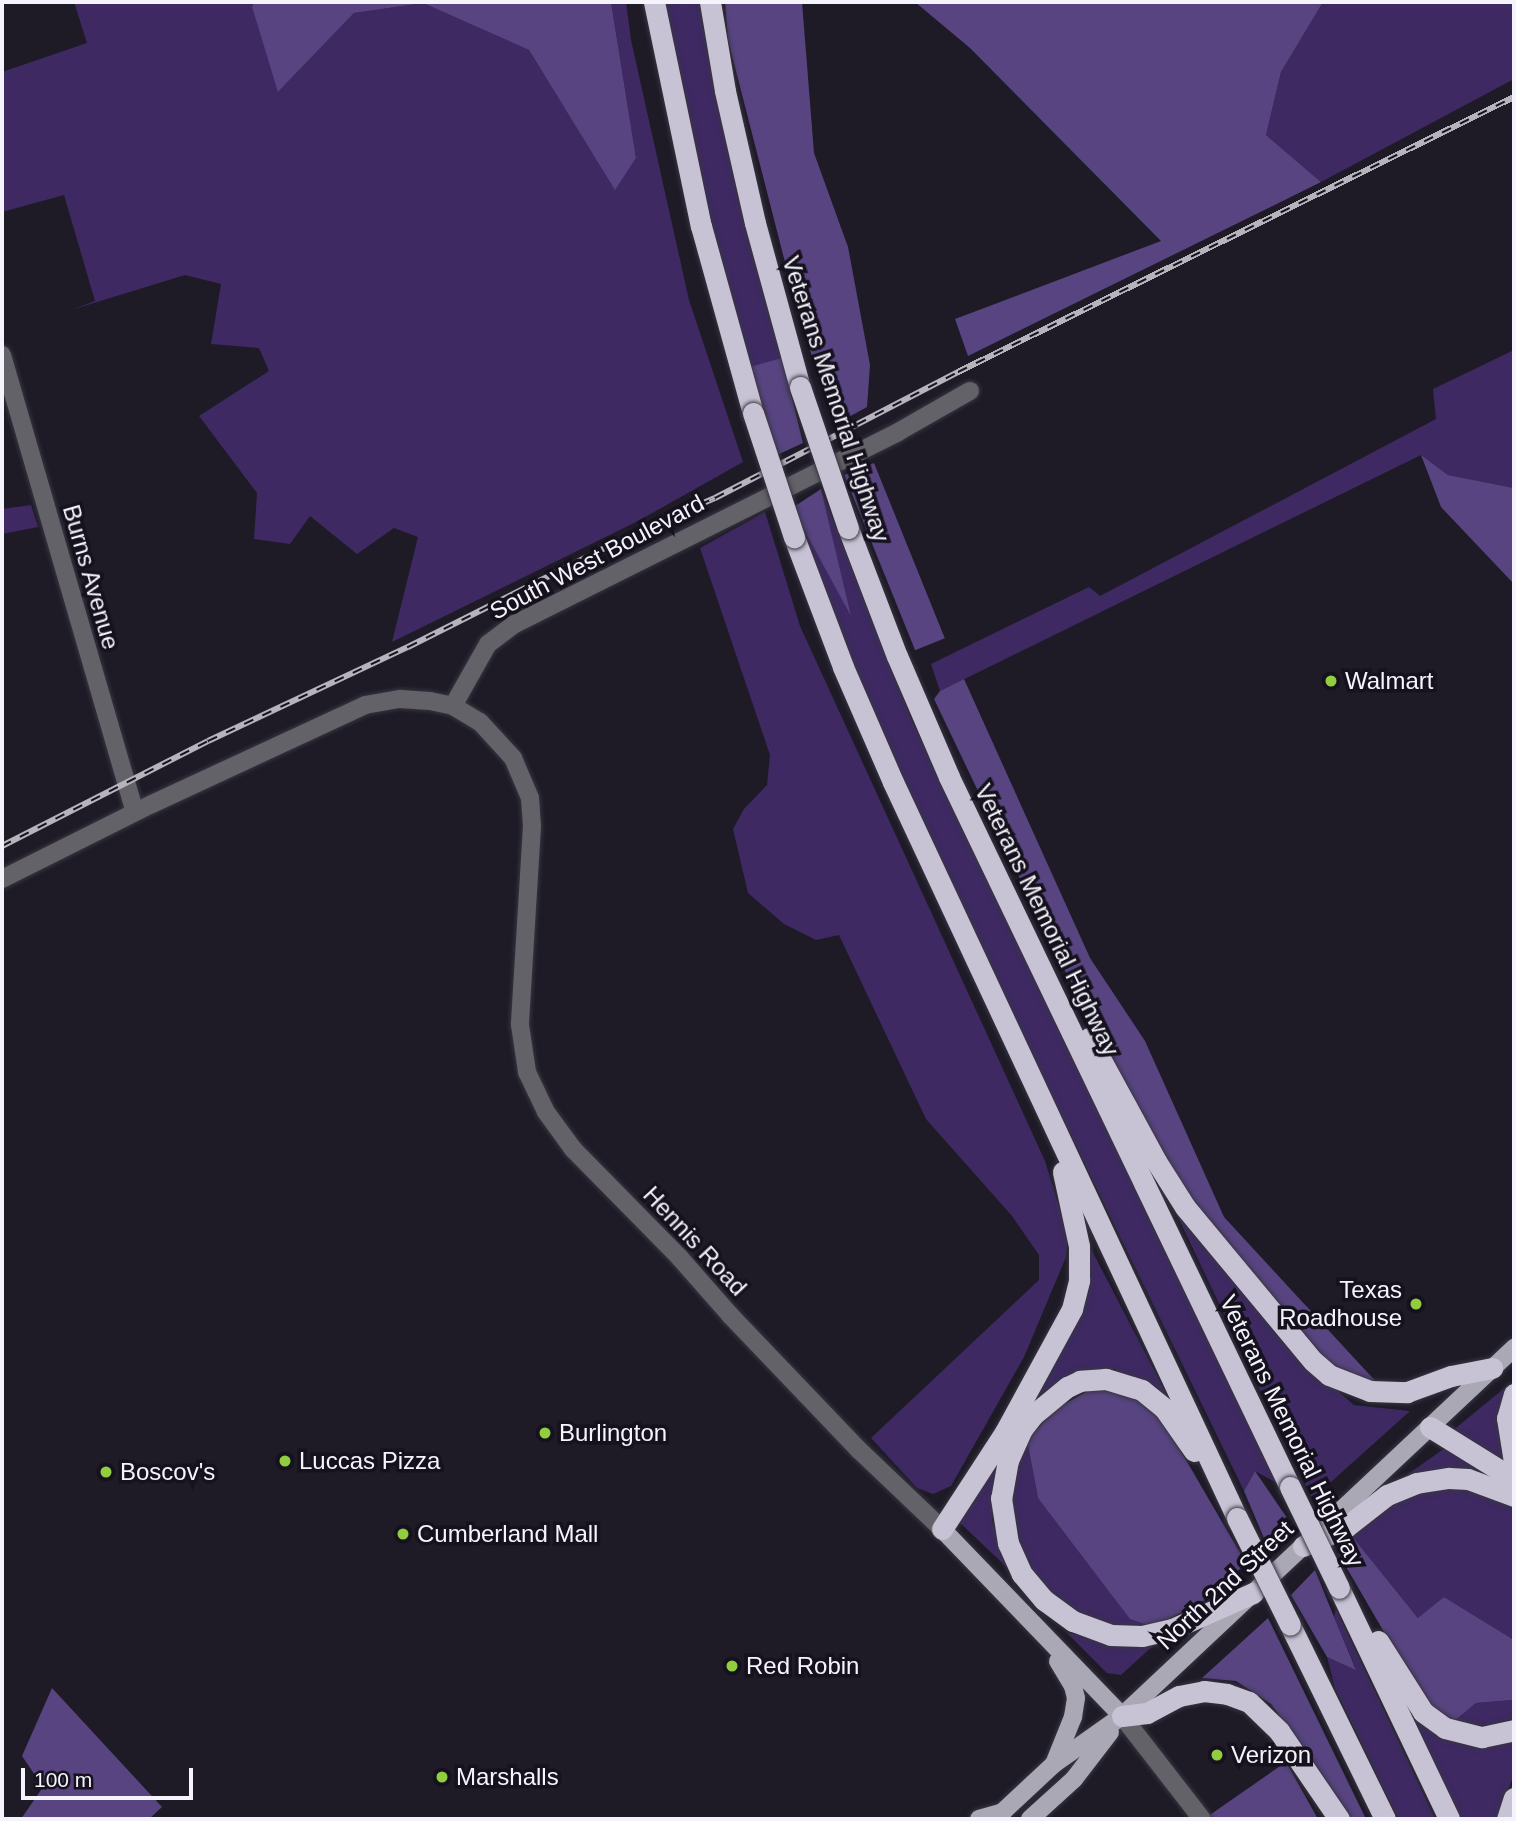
<!DOCTYPE html>
<html>
<head>
<meta charset="utf-8">
<style>
	body { margin:0 }
	#map { position:relative; width:1516px; height:1821px; overflow:hidden; background:#1e1b27; font-family:Arial,sans-serif }
	div>[style] { position:absolute }
	[style*='--x'] { left:calc(var(--x)*1px); top:calc(var(--y)*1px); width:calc(var(--w)*1px); rotate:calc(var(--a)*1deg) }
	.green>* { inset:0; background:#3e2963 }
	.forest>* { inset:0; background:#584481; transform-origin:0 0 }
	.roads { filter:drop-shadow(0 0 2px #383541) drop-shadow(0 0 2px #383541) }
	.minor>* { height:18px; margin:-9px; padding:0 9px; transform-origin:9px; border-radius:9px; background:#636268 }
	.major>* { height:18px; margin:-9px; padding:0 9px; transform-origin:9px; border-radius:9px; background:#aba8b5 }
	.highway>* { height:21px; margin:-10.5px; padding:0 10.5px; transform-origin:10.5px; border-radius:10.5px; background:#c7c3d4 }
	.rail>* { height:6px; margin-top:-3px; transform-origin:0; background:repeating-linear-gradient(90deg,#15121d 0 10px,#b6b3bd 0 20px); box-sizing:border-box; border-block:2px solid #b6b3bd }
	.bridges { filter:drop-shadow(0 0 2px #383541) drop-shadow(0 0 2px #383541) }
	.highway-bridge>* { height:21px; margin:-10.5px; padding:0 10.5px; transform-origin:10.5px; border-radius:10.5px; background:#c7c3d4 }
	.dots>* { width:19px; height:19px; translate:-50% -50%; box-sizing:border-box; border:4px solid #15121d; border-radius:50% }
	span { translate:-50% -50%; white-space:nowrap; text-align:center; line-height:1.15; -webkit-text-stroke:7px #15121d; paint-order:stroke }
	.street-label { font-size:24px; color:#f5f3fc }
	.poi-label { font-size:24px; color:#f5f3fc }
	.left { translate:0 -50%; text-align:left }
	.right { translate:-100% -50%; text-align:right }
	.frame { position:absolute; inset:0; border:4px solid #f5f3fc; pointer-events:none }
	.scale { position:absolute; left:21px; top:1768px; width:172px; height:32px; box-sizing:border-box; border:4px solid #f5f3fc; border-top:0; padding-left:9px; font-size:21px; line-height:24px; white-space:nowrap; color:#f5f3fc; -webkit-text-stroke:5px #15121d; paint-order:stroke }
</style>
</head>
<body>
<div id="map">
	<div class="green">
		<div style="clip-path:polygon(74px 2px,254px 2px,252px 7px,279px 91px,354px 13px,423px 3px,529px 50px,615px 189px,636px 158px,611px 2px,626px 2px,631px 40px,689px 300px,743px 462px,638px 521px,392px 642px,418px 537px,394px 528px,357px 554px,310px 516px,290px 544px,254px 539px,257px 493px,199px 416px,269px 371px,259px 348px,211px 344px,221px 284px,185px 275px,71px 310px,95px 301px,64px 195px,2px 212px,2px 72px,87px 43px)"></div>
		<div style="clip-path:polygon(659px 2px,702px 2px,782px 358px,775px 361px,749px 367px,741px 352px)"></div>
		<div style="clip-path:polygon(1323px 2px,1514px 2px,1514px 79px,1321px 182px,1266px 135px,1281px 72px)"></div>
		<div style="clip-path:polygon(1514px 350px,1514px 488px,1448px 475px,1421px 455px,940px 691px,931px 664px,1089px 587px,1100px 596px,1436px 419px,1433px 389px)"></div>
		<div style="clip-path:polygon(821px 489px,912px 721px,1277px 1483px,1255px 1471px,1244px 1491px,963px 914px,825px 601px,792px 508px,850px 613px)"></div>
		<div style="clip-path:polygon(31px 505px,38px 527px,2px 534px,2px 509px)"></div>
		<div style="clip-path:polygon(765px 512px,800px 626px,1045px 1161px,1068px 1236px,1066px 1257px,1024px 1357px,951px 1486px,933px 1494px,917px 1488px,871px 1438px,1039px 1280px,1039px 1255px,1012px 1216px,926px 1119px,839px 935px,816px 940px,784px 924px,748px 893px,733px 829px,744px 809px,767px 785px,770px 755px,700px 548px)"></div>
		<div style="clip-path:polygon(1175px 1211px,1288px 1348px,1354px 1405px,1410px 1411px,1312px 1499px)"></div>
		<div style="clip-path:polygon(1088px 1243px,1169px 1399px,1114px 1369px,1073px 1373px,1029px 1402px,1087px 1298px)"></div>
		<div style="clip-path:polygon(1507px 1386px,1498px 1430px,1503px 1461px,1452px 1431px)"></div>
		<div style="clip-path:polygon(1027px 1440px,1038px 1498px,1082px 1552px,1153px 1627px,1117px 1627px,1071px 1614px,1033px 1579px,1006px 1514px,1009px 1473px)"></div>
		<div style="clip-path:polygon(1445px 1448px,1494px 1475px,1452px 1469px,1401px 1479px)"></div>
		<div style="clip-path:polygon(999px 1457px,992px 1521px,1015px 1575px,958px 1521px)"></div>
		<div style="clip-path:polygon(1460px 1488px,1514px 1504px,1514px 1640px,1444px 1597px,1419px 1619px,1351px 1535px,1409px 1490px)"></div>
		<div style="clip-path:polygon(1336px 1609px,1435px 1819px,1398px 1819px,1335px 1688px,1327px 1657px,1356px 1669px,1334px 1617px)"></div>
		<div style="clip-path:polygon(1067px 1633px,1155px 1644px,1121px 1675px,1107px 1673px)"></div>
		<div style="clip-path:polygon(1514px 1691px,1514px 1718px,1494px 1726px,1452px 1723px,1476px 1703px,1512px 1700px)"></div>
		<div style="clip-path:polygon(1411px 1718px,1487px 1747px,1514px 1736px,1514px 1775px,1496px 1819px,1459px 1819px)"></div>
	</div>
	<div class="forest">
		<div style="clip-path:polygon(254px 2px,611px 2px,636px 158px,615px 190px,529px 50px,423px 3px,354px 13px,278px 92px,252px 7px)"></div>
		<div style="clip-path:polygon(725px 2px,802px 2px,814px 153px,848px 247px,870px 365px,867px 407px,834px 425px,797px 309px,728px 40px)"></div>
		<div style="clip-path:polygon(915px 2px,1323px 2px,1281px 72px,1266px 135px,1321px 182px,968px 356px,955px 319px,1161px 241px,970px 48px)"></div>
		<div style="clip-path:polygon(782px 358px,803px 443px,777px 455px,749px 367px)"></div>
		<div style="clip-path:polygon(1421px 455px,1448px 475px,1514px 488px,1514px 584px,1441px 507px)"></div>
		<div style="left:874px;top:463px;width:189px;height:32px;rotate:68deg"></div>
		<div style="clip-path:polygon(821px 489px,851px 616px,792px 508px)"></div>
		<div style="clip-path:polygon(964px 679px,1090px 958px,1145px 1041px,1224px 1217px,1379px 1385px,1336px 1369px,1283px 1313px,1185px 1192px,1058px 958px,934px 699px,940px 691px)"></div>
		<div style="clip-path:polygon(1121px 1389px,1158px 1412px,1246px 1563px,1209px 1598px,1153px 1627px,1130px 1619px,1038px 1498px,1027px 1440px,1054px 1410px,1088px 1391px)"></div>
		<div style="clip-path:polygon(1255px 1471px,1287px 1518px,1266px 1543px,1244px 1491px)"></div>
		<div style="clip-path:polygon(1351px 1535px,1418px 1618px,1444px 1597px,1514px 1640px,1512px 1700px,1476px 1703px,1452px 1723px,1426px 1704px,1338px 1553px)"></div>
		<div style="clip-path:polygon(1315px 1570px,1334px 1617px,1356px 1670px,1327px 1657px,1291px 1595px)"></div>
		<div style="clip-path:polygon(1268px 1618px,1366px 1819px,1352px 1819px,1271px 1704px,1236px 1681px,1202px 1678px)"></div>
		<div style="clip-path:polygon(52px 1688px,162px 1807px,149px 1819px,21px 1819px,43px 1787px,22px 1756px)"></div>
		<div style="clip-path:polygon(1286px 1762px,1318px 1819px,1204px 1819px)"></div>
	</div>
	<div class="roads">
		<div class="minor">
			<div style="--x:2;--y:355;--w:476;--a:73.8"></div>
			<div style="--x:453;--y:706;--w:71;--a:-60.6"></div>
			<div style="--x:488;--y:644;--w:34;--a:-37"></div>
			<div style="--x:515;--y:624;--w:428;--a:-26.6"></div>
			<div style="--x:898;--y:432;--w:83;--a:-29.7"></div>
			<div style="--x:2;--y:879;--w:168;--a:-26.6"></div>
			<div style="--x:152;--y:804;--w:235;--a:-24.9"></div>
			<div style="--x:365;--y:705;--w:36;--a:-10"></div>
			<div style="--x:400;--y:699;--w:30;--a:4"></div>
			<div style="--x:430;--y:701;--w:24;--a:12"></div>
			<div style="--x:453;--y:706;--w:31;--a:31"></div>
			<div style="--x:480;--y:722;--w:49;--a:47.5"></div>
			<div style="--x:513;--y:758;--w:43;--a:67"></div>
			<div style="--x:530;--y:798;--w:28;--a:86"></div>
			<div style="--x:532;--y:826;--w:199;--a:93.5"></div>
			<div style="--x:520;--y:1025;--w:48;--a:81.5"></div>
			<div style="--x:527;--y:1072;--w:44;--a:64.6"></div>
			<div style="--x:546;--y:1112;--w:46;--a:53.9"></div>
			<div style="--x:573;--y:1149;--w:153;--a:45.5"></div>
			<div style="--x:680;--y:1258;--w:76;--a:48.7"></div>
			<div style="--x:730;--y:1315;--w:187;--a:46.3"></div>
			<div style="--x:859;--y:1450;--w:115;--a:43.6"></div>
			<div style="--x:1122;--y:1716;--w:130;--a:52.2"></div>
		</div>
		<div class="major">
			<div style="--x:942;--y:1529;--w:260;--a:46.1"></div>
			<div style="--x:1054;--y:1764;--w:51;--a:-68"></div>
			<div style="--x:1073;--y:1717;--w:19;--a:-81"></div>
			<div style="--x:1076;--y:1698;--w:12;--a:-104"></div>
			<div style="--x:1073;--y:1686;--w:29;--a:-121"></div>
			<div style="--x:979;--y:1819;--w:25;--a:-16"></div>
			<div style="--x:995;--y:1819;--w:81;--a:-43"></div>
			<div style="--x:1054;--y:1764;--w:83;--a:-35.2"></div>
			<div style="--x:1122;--y:1716;--w:538;--a:-43.19"></div>
			<div style="--x:1030;--y:1819;--w:59;--a:-42.3"></div>
			<div style="--x:1074;--y:1779;--w:59;--a:-52.5"></div>
		</div>
		<div class="highway">
			<div style="--x:654;--y:2;--w:229;--a:78.2"></div>
			<div style="--x:701;--y:226;--w:194;--a:74.5"></div>
			<div style="--x:710;--y:2;--w:90;--a:80.4"></div>
			<div style="--x:725;--y:91;--w:135;--a:77.2"></div>
			<div style="--x:755;--y:223;--w:170;--a:74.7"></div>
			<div style="--x:848;--y:528;--w:137;--a:69.1"></div>
			<div style="--x:897;--y:656;--w:132;--a:66.7"></div>
			<div style="--x:949;--y:777;--w:788;--a:64.35"></div>
			<div style="--x:794;--y:537;--w:139;--a:69.3"></div>
			<div style="--x:843;--y:667;--w:125;--a:66.5"></div>
			<div style="--x:893;--y:782;--w:812;--a:64.95"></div>
			<div style="--x:1089;--y:1038;--w:140;--a:61.4"></div>
			<div style="--x:1156;--y:1161;--w:54;--a:57.8"></div>
			<div style="--x:1185;--y:1207;--w:200;--a:50.3"></div>
			<div style="--x:1313;--y:1361;--w:21;--a:41"></div>
			<div style="--x:1329;--y:1375;--w:44;--a:21.3"></div>
			<div style="--x:1370;--y:1391;--w:37;--a:2"></div>
			<div style="--x:1407;--y:1392;--w:47;--a:-20"></div>
			<div style="--x:1451;--y:1376;--w:42;--a:-11"></div>
			<div style="--x:1514;--y:1394;--w:25;--a:106"></div>
			<div style="--x:1507;--y:1418;--w:45;--a:81"></div>
			<div style="--x:1430;--y:1427;--w:99;--a:31.8"></div>
			<div style="--x:1194;--y:1451;--w:52;--a:-124.9"></div>
			<div style="--x:1164;--y:1408;--w:28;--a:-141"></div>
			<div style="--x:1142;--y:1390;--w:38;--a:-163"></div>
			<div style="--x:1106;--y:1379;--w:26;--a:176"></div>
			<div style="--x:1080;--y:1381;--w:14;--a:155"></div>
			<div style="--x:1067;--y:1387;--w:44;--a:140.5"></div>
			<div style="--x:1033;--y:1415;--w:18;--a:128"></div>
			<div style="--x:1022;--y:1429;--w:34;--a:114"></div>
			<div style="--x:1008;--y:1460;--w:39;--a:100"></div>
			<div style="--x:1001;--y:1498;--w:46;--a:81.2"></div>
			<div style="--x:1008;--y:1543;--w:34;--a:66"></div>
			<div style="--x:1022;--y:1574;--w:34;--a:50"></div>
			<div style="--x:1044;--y:1600;--w:36;--a:36"></div>
			<div style="--x:1073;--y:1621;--w:40;--a:20.2"></div>
			<div style="--x:1111;--y:1635;--w:31;--a:2"></div>
			<div style="--x:1142;--y:1636;--w:31;--a:-13"></div>
			<div style="--x:1172;--y:1629;--w:89;--a:-24"></div>
			<div style="--x:942;--y:1529;--w:116;--a:-57"></div>
			<div style="--x:1005;--y:1432;--w:140;--a:-61.4"></div>
			<div style="--x:1072;--y:1309;--w:30;--a:-76"></div>
			<div style="--x:1079;--y:1280;--w:34;--a:-90"></div>
			<div style="--x:1079;--y:1246;--w:76;--a:-102.2"></div>
			<div style="--x:1303;--y:1546;--w:47;--a:-23.8"></div>
			<div style="--x:1346;--y:1527;--w:52;--a:-38"></div>
			<div style="--x:1387;--y:1495;--w:31;--a:-22"></div>
			<div style="--x:1416;--y:1483;--w:33;--a:-9"></div>
			<div style="--x:1449;--y:1478;--w:19;--a:3"></div>
			<div style="--x:1468;--y:1479;--w:49;--a:20.3"></div>
			<div style="--x:1339;--y:1588;--w:256;--a:64.5"></div>
			<div style="--x:1290;--y:1625;--w:216;--a:63.9"></div>
			<div style="--x:1378;--y:1641;--w:84;--a:57.6"></div>
			<div style="--x:1423;--y:1712;--w:27;--a:36"></div>
			<div style="--x:1445;--y:1728;--w:38;--a:14"></div>
			<div style="--x:1482;--y:1737;--w:33;--a:-12"></div>
			<div style="--x:1122;--y:1716;--w:25;--a:-7"></div>
			<div style="--x:1147;--y:1713;--w:36;--a:-28"></div>
			<div style="--x:1179;--y:1696;--w:25;--a:-11"></div>
			<div style="--x:1204;--y:1691;--w:23;--a:7"></div>
			<div style="--x:1227;--y:1694;--w:23;--a:20"></div>
			<div style="--x:1249;--y:1702;--w:42;--a:44"></div>
			<div style="--x:1279;--y:1731;--w:107;--a:55.7"></div>
			<div style="--x:1507;--y:1819;--w:22;--a:-72"></div>
		</div>
	</div>
	<div class="rail">
		<div style="--x:2;--y:846;--w:231;--a:-27"></div>
		<div style="--x:208;--y:741;--w:221;--a:-25.2"></div>
		<div style="--x:408;--y:647;--w:265;--a:-26.7"></div>
		<div style="--x:645;--y:528;--w:76;--a:-23.2"></div>
		<div style="--x:715;--y:498;--w:274;--a:-27.4"></div>
		<div style="--x:958;--y:372;--w:620;--a:-26.32"></div>
	</div>
	<div class="bridges">
		<div class="highway-bridge">
			<div style="--x:800;--y:387;--w:149;--a:71.2"></div>
			<div style="--x:753;--y:413;--w:131;--a:71.7"></div>
			<div style="--x:1290;--y:1487;--w:112;--a:64.1"></div>
			<div style="--x:1237;--y:1518;--w:119;--a:63.6"></div>
		</div>
	</div>
	<div class="dots">
		<div style="left:1331px;top:681px;background:#91cd3f"></div>
		<div style="left:1416px;top:1304px;background:#91cd3f"></div>
		<div style="left:545px;top:1433px;background:#91cd3f"></div>
		<div style="left:285px;top:1461px;background:#91cd3f"></div>
		<div style="left:106px;top:1472px;background:#91cd3f"></div>
		<div style="left:403px;top:1534px;background:#91cd3f"></div>
		<div style="left:732px;top:1666px;background:#91cd3f"></div>
		<div style="left:1217px;top:1755px;background:#91cd3f"></div>
		<div style="left:442px;top:1777px;background:#91cd3f"></div>
	</div>
	<div class="street-label">
		<span style="left:836px;top:399px;rotate:72deg">Veterans Memorial Highway</span>
		<span style="left:597px;top:557px;rotate:-28deg">South West Boulevard</span>
		<span style="left:91px;top:577px;rotate:74deg">Burns Avenue</span>
		<span style="left:1047px;top:920px;rotate:64deg">Veterans Memorial Highway</span>
		<span style="left:695px;top:1241px;rotate:47deg">Hennis Road</span>
		<span style="left:1292px;top:1431px;rotate:64deg">Veterans Memorial Highway</span>
		<span style="left:1225px;top:1585px;rotate:-43deg">North 2nd Street</span>
	</div>
	<div class="poi-label">
		<span class="left" style="left:1345px;top:681px">Walmart</span>
		<span class="right" style="left:1402px;top:1304px">Texas<br>Roadhouse</span>
		<span class="left" style="left:559px;top:1433px">Burlington</span>
		<span class="left" style="left:299px;top:1461px">Luccas Pizza</span>
		<span class="left" style="left:120px;top:1472px">Boscov's</span>
		<span class="left" style="left:417px;top:1534px">Cumberland Mall</span>
		<span class="left" style="left:746px;top:1666px">Red Robin</span>
		<span class="left" style="left:1231px;top:1755px">Verizon</span>
		<span class="left" style="left:456px;top:1777px">Marshalls</span>
	</div>
	<div class="frame"></div>
	<div class="scale">100 m</div>
</div>
</body>
</html>
